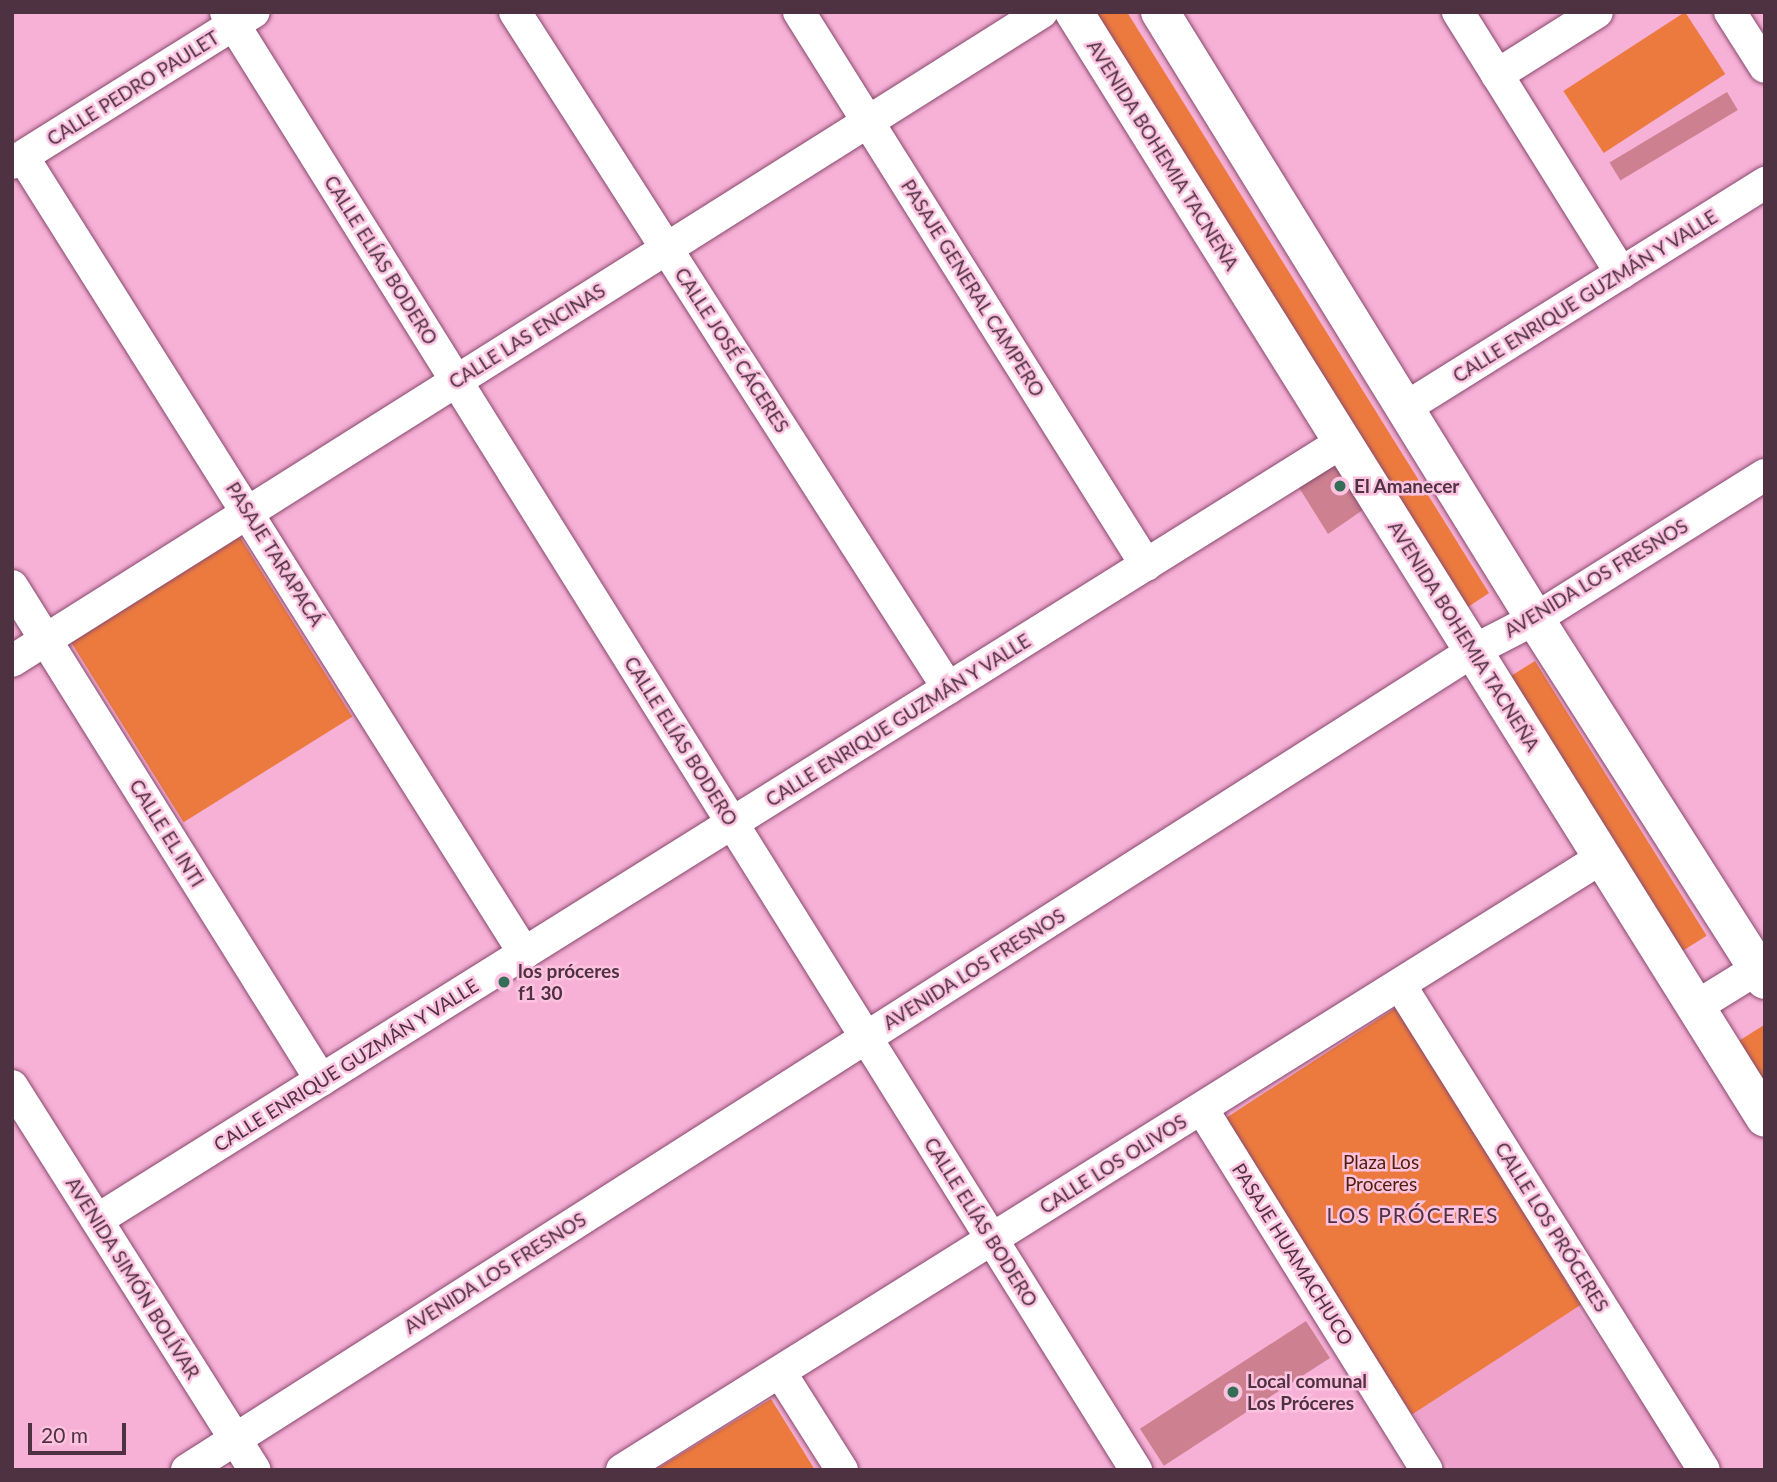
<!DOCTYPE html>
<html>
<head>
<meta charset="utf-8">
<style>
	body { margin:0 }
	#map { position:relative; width:1777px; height:1482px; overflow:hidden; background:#f7b0d6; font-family:Lato,sans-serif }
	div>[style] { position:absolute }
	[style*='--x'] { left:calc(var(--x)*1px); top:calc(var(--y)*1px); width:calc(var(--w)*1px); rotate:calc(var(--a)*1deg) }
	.built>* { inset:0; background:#efa2cc }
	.green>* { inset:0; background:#ec7a3f; transform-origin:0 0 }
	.building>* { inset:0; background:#cc8090; transform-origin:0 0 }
	.roads { filter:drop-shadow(0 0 2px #88496d) drop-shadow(0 0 2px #88496d) }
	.minor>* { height:32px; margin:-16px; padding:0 16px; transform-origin:16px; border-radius:16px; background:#fff }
	.major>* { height:38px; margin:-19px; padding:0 19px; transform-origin:19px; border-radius:19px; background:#fff }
	.dots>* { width:19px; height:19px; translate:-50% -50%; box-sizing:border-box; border:4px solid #fcc2e0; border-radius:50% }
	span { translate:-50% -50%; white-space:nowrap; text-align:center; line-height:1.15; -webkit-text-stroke:5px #fcc2e0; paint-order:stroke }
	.street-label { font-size:19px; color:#4f3242 }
	.poi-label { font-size:19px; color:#4f3242; font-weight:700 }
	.left { translate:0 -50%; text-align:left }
	.park-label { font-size:19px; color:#4f2107 }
	.neighbourhood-label { font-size:21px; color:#4f3242; letter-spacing:2px }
	.frame { position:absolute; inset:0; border:14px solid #4f3242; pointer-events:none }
	.scale { position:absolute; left:28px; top:1423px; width:98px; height:32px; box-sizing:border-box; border:4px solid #4f3242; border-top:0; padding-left:9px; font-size:21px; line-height:24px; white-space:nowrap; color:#4f3242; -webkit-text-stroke:5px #fcc2e0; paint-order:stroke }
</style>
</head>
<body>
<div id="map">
	<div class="built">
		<div style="clip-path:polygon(1577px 1308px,1687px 1470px,1450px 1470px,1412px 1410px)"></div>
	</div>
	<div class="green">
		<div style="clip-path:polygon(1100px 12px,1127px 12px,1489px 593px,1465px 609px,1094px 16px)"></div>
		<div style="left:1685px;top:12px;width:74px;height:145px;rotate:57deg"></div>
		<div style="left:240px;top:537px;width:212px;height:199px;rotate:58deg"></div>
		<div style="left:1535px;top:661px;width:324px;height:33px;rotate:58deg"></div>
		<div style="left:1400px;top:1005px;width:350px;height:213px;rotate:57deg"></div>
		<div style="clip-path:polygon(1764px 1025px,1765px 1027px,1765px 1093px,1734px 1044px)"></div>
		<div style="clip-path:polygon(771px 1399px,815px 1470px,655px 1470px)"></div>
	</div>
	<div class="building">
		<div style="left:1727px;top:92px;width:21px;height:137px;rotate:59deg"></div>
		<div style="clip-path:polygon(1323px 465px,1346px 470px,1370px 505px,1328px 534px,1298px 486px)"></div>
		<div style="left:1306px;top:1321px;width:44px;height:198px;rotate:57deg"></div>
	</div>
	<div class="roads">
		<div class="minor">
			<div style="--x:226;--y:12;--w:1719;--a:58.03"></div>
			<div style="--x:515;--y:12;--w:803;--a:57.36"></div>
			<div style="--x:799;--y:12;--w:653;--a:57.89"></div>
			<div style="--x:1458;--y:12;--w:308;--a:58"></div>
			<div style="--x:1730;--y:12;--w:65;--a:57.5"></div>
			<div style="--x:1497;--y:75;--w:118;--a:-32.2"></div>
			<div style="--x:23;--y:157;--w:941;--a:57.81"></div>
			<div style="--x:12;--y:163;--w:285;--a:-32"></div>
			<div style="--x:1405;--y:408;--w:425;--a:-32"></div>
			<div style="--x:12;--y:586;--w:583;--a:57.97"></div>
			<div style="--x:12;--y:661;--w:1217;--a:-32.21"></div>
			<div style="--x:1400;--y:985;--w:572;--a:57.92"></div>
			<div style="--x:1697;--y:1006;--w:80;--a:-31.7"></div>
			<div style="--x:12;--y:1086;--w:454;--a:57.7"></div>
			<div style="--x:1202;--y:1109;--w:425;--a:58.1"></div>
			<div style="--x:97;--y:1220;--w:1468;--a:-32"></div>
			<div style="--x:780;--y:1372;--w:116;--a:57.7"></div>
			<div style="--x:187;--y:1470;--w:1525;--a:-32.49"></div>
			<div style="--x:1473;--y:651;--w:70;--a:-27.3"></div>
			<div style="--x:1535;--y:619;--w:271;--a:-32.1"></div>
			<div style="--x:622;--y:1470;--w:1157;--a:-32"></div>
		</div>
		<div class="major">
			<div style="--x:1074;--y:12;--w:1304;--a:58"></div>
			<div style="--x:1160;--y:12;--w:713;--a:58.29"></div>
			<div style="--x:1535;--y:619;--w:428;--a:57.5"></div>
		</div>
	</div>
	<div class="dots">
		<div style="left:1340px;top:486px;background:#346e58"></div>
		<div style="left:504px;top:982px;background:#346e58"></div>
		<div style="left:1233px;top:1392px;background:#346e58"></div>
	</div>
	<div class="street-label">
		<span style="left:133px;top:88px;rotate:-32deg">CALLE PEDRO PAULET</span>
		<span style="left:1163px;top:155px;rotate:58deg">AVENIDA BOHEMIA TACNEÑA</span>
		<span style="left:381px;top:260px;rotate:58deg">CALLE ELÍAS BODERO</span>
		<span style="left:973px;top:288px;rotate:58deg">PASAJE GENERAL CAMPERO</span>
		<span style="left:1585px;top:296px;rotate:-32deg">CALLE ENRIQUE GUZMÁN Y VALLE</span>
		<span style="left:527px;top:336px;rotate:-32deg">CALLE LAS ENCINAS</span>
		<span style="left:732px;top:350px;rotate:57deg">CALLE JOSÉ CÁCERES</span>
		<span style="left:275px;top:554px;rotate:58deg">PASAJE TARAPACÁ</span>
		<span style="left:1596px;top:578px;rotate:-31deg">AVENIDA LOS FRESNOS</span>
		<span style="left:1464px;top:636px;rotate:58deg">AVENIDA BOHEMIA TACNEÑA</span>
		<span style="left:898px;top:720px;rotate:-32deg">CALLE ENRIQUE GUZMÁN Y VALLE</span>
		<span style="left:681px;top:741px;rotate:58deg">CALLE ELÍAS BODERO</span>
		<span style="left:167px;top:833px;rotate:58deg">CALLE EL INTI</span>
		<span style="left:974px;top:969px;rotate:-32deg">AVENIDA LOS FRESNOS</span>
		<span style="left:346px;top:1065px;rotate:-32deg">CALLE ENRIQUE GUZMÁN Y VALLE</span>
		<span style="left:1113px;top:1164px;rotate:-32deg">CALLE LOS OLIVOS</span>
		<span style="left:981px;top:1222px;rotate:58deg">CALLE ELÍAS BODERO</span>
		<span style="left:1552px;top:1227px;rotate:58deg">CALLE LOS PRÓCERES</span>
		<span style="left:1293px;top:1254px;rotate:58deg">PASAJE HUAMACHUCO</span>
		<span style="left:495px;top:1273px;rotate:-32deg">AVENIDA LOS FRESNOS</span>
		<span style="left:133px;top:1278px;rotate:58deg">AVENIDA SIMÓN BOLÍVAR</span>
	</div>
	<div class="poi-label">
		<span class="left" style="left:1354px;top:486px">El Amanecer</span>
		<span class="left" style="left:518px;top:982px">los próceres<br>f1 30</span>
		<span class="left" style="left:1247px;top:1392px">Local comunal<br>Los Próceres</span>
	</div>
	<div class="park-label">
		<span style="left:1381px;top:1173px">Plaza Los<br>Proceres</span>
	</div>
	<div class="neighbourhood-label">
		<span style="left:1413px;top:1215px">LOS PRÓCERES</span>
	</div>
	<div class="frame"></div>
	<div class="scale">20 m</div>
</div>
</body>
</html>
